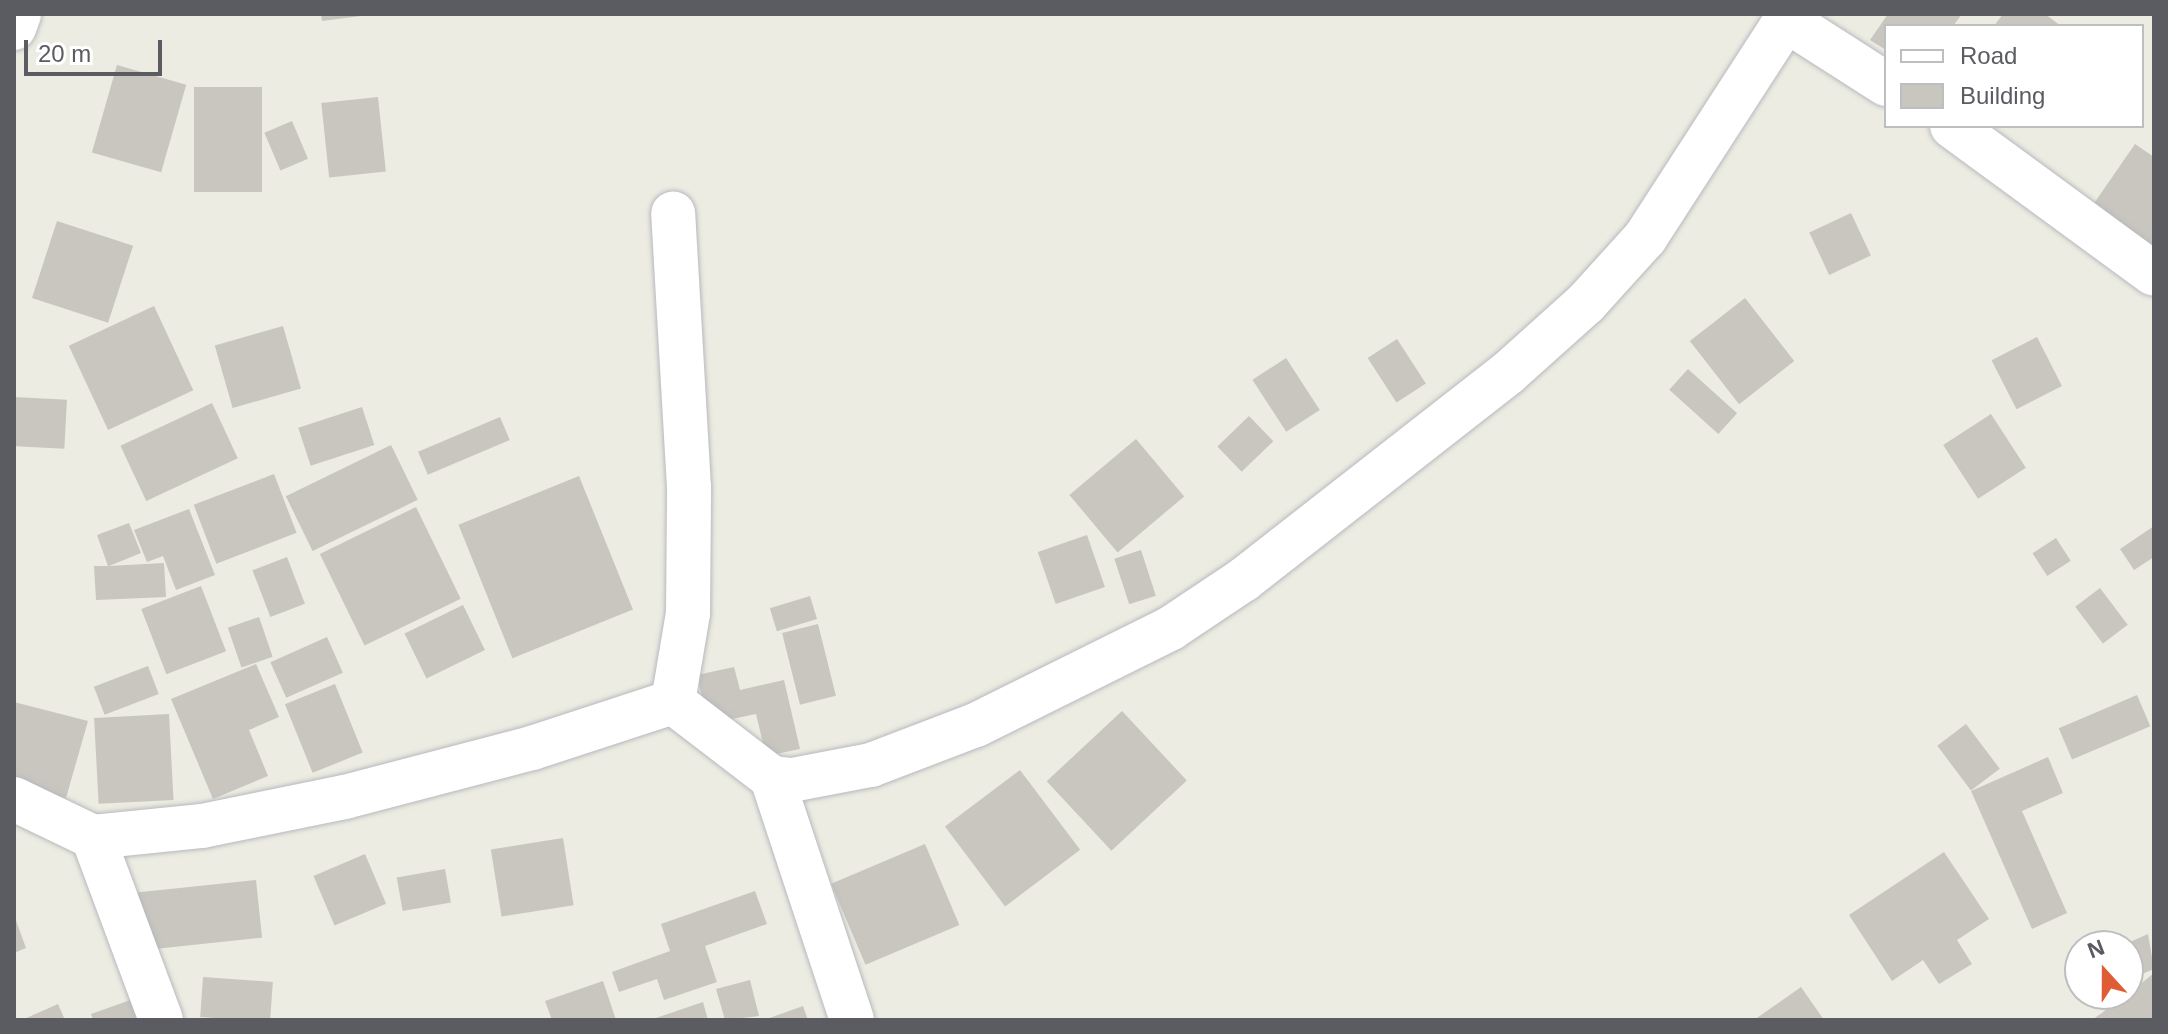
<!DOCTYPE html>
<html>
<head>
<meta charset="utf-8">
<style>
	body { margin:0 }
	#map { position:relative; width:2168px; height:1034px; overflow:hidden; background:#ecece2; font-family:Arial,sans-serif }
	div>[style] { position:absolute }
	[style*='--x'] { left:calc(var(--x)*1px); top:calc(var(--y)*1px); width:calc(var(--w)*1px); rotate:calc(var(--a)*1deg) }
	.building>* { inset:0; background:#c8c6bf; transform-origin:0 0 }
	.roads { filter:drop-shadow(0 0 2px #b7b9be) drop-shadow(0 0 2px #b7b9be) }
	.minor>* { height:44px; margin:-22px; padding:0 22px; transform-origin:22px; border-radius:22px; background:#fff }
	span { translate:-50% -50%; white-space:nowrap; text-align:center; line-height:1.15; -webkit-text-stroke:6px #fff; paint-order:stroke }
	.frame { position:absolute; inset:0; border:16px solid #5a5c62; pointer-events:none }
	.legend { position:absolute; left:1884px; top:24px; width:260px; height:104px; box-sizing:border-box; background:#fff; border:2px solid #bdbec0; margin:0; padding:10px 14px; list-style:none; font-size:24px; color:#5a5c62 }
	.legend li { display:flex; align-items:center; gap:16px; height:40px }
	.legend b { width:40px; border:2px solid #bdbec0 }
	.north { position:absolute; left:2064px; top:930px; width:80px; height:80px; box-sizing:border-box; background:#fff; border:2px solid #bdbec0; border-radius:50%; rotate:339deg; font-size:22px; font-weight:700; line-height:32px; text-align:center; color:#5a5c62 }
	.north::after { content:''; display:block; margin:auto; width:28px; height:36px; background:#df5d35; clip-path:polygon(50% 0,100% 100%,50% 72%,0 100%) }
	.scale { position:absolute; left:24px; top:40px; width:138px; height:36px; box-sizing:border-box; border:4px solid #5a5c62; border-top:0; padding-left:10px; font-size:24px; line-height:28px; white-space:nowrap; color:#5a5c62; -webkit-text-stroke:6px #fff; paint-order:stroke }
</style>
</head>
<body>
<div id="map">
	<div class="building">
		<div style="clip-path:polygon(321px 14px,361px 14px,361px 16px,322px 21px)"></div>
		<div style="clip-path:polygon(1888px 14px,1962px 14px,1953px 26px,1886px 26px,1886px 50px,1870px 40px)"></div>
		<div style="clip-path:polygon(2003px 14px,2045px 14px,2061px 26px,1994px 26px)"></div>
		<div style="left:117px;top:65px;width:72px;height:91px;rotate:16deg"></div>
		<div style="left:194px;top:87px;width:68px;height:105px"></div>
		<div style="left:378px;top:97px;width:75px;height:57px;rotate:84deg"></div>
		<div style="left:292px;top:121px;width:41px;height:30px;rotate:67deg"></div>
		<div style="clip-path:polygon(2135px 144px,2154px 157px,2154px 263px,2086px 215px)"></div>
		<div style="left:1851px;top:213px;width:47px;height:46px;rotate:65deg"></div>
		<div style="left:57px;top:221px;width:80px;height:81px;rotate:18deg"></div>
		<div style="left:1745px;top:298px;width:80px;height:70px;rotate:52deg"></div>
		<div style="left:154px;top:306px;width:93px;height:94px;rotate:65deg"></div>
		<div style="left:283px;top:326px;width:65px;height:71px;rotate:74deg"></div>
		<div style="left:2037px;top:337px;width:55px;height:51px;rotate:63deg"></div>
		<div style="left:1397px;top:339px;width:53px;height:35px;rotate:57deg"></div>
		<div style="left:1286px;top:358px;width:62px;height:40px;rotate:57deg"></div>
		<div style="left:1688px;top:369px;width:66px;height:28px;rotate:42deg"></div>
		<div style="left:14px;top:397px;width:53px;height:49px;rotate:3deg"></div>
		<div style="left:212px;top:403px;width:61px;height:101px;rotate:65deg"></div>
		<div style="left:362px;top:407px;width:40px;height:67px;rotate:72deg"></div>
		<div style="left:1991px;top:414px;width:64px;height:57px;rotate:57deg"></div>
		<div style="left:1249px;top:416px;width:35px;height:44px;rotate:46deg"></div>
		<div style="left:500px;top:417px;width:25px;height:89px;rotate:67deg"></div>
		<div style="left:1136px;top:439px;width:75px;height:87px;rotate:50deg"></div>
		<div style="left:391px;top:445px;width:61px;height:117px;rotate:64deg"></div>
		<div style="left:274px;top:474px;width:63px;height:86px;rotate:69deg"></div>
		<div style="left:579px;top:476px;width:144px;height:130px;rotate:68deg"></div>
		<div style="left:416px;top:507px;width:102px;height:107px;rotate:64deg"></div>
		<div style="clip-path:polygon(189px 509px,215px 575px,176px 590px,163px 556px,147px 562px,134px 530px)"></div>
		<div style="clip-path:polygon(129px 523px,141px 553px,109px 566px,164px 563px,166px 597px,96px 600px,94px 566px,108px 566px,97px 535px)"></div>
		<div style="clip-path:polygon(2154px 526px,2154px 557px,2134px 570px,2120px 549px)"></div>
		<div style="left:1087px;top:535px;width:55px;height:52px;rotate:71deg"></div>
		<div style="left:2056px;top:538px;width:27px;height:28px;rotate:57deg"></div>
		<div style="left:1141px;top:550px;width:48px;height:28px;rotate:72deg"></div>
		<div style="left:287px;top:557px;width:50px;height:37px;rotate:69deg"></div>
		<div style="left:201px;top:586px;width:70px;height:64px;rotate:69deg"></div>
		<div style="left:2100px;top:588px;width:46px;height:31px;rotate:53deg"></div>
		<div style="left:810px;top:596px;width:24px;height:42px;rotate:73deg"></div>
		<div style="left:463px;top:605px;width:50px;height:65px;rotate:64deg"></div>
		<div style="left:259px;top:617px;width:42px;height:33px;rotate:71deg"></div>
		<div style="left:818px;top:624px;width:74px;height:37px;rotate:76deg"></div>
		<div style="left:327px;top:637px;width:39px;height:62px;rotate:66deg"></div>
		<div style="clip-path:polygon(256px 664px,279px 717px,249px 730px,268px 776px,213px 799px,171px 699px)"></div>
		<div style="left:148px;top:666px;width:30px;height:58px;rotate:69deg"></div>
		<div style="clip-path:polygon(734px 667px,740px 690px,784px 680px,800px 749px,766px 756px,756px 714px,708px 724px,697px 675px)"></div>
		<div style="left:335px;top:684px;width:74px;height:54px;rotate:68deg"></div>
		<div style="left:2137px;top:695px;width:34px;height:85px;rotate:67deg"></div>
		<div style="clip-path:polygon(14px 702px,88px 721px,66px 798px,14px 784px)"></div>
		<div style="left:1122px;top:711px;width:95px;height:103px;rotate:47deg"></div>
		<div style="left:169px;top:714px;width:86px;height:75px;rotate:87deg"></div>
		<div style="left:1966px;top:724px;width:56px;height:36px;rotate:53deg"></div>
		<div style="clip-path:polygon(2048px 757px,2063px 793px,2022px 811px,2067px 913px,2032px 929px,1971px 791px)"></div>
		<div style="left:1020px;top:770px;width:100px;height:94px;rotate:53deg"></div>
		<div style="left:563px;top:838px;width:68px;height:73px;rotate:81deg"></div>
		<div style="left:925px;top:844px;width:88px;height:102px;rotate:67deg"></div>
		<div style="clip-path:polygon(1944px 852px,1989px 919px,1957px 940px,1972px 964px,1939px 984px,1923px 960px,1892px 981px,1849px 915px)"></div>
		<div style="left:365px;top:854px;width:54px;height:56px;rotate:67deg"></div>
		<div style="left:445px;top:869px;width:34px;height:49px;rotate:80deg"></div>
		<div style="left:256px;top:880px;width:58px;height:120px;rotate:84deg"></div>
		<div style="clip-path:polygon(755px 891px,767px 924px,705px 946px,717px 982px,664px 1000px,657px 979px,619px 992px,612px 972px,670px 951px,661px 924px)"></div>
		<div style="clip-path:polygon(14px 915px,26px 948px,14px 953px)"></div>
		<div style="clip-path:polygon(2148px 934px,2154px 969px,2128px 980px,2128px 946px,2121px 946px)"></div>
		<div style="clip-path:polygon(2154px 973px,2154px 1020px,2092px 1020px,2128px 994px)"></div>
		<div style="left:203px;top:977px;width:70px;height:40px;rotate:4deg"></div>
		<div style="clip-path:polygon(750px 980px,759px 1016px,725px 1020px,716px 989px)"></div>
		<div style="clip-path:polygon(603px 981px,616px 1020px,552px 1020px,545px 1001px)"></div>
		<div style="clip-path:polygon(1801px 987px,1824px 1020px,1754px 1020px)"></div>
		<div style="clip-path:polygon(139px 997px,148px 1020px,93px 1020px,91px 1014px)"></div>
		<div style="clip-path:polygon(703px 1002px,708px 1020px,650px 1020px)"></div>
		<div style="clip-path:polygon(58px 1004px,65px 1020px,22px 1020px)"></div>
		<div style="clip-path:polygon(803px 1006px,808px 1020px,764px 1020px)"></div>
	</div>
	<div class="roads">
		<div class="minor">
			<div style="--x:1786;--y:20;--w:119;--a:32.6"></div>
			<div style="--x:14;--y:28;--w:15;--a:-70"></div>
			<div style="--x:1952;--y:126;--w:250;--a:36.2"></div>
			<div style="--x:673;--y:702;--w:90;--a:-80.4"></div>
			<div style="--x:688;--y:613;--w:125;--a:-89.5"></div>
			<div style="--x:689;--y:488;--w:275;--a:-93.3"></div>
			<div style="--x:772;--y:778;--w:255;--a:71.7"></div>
			<div style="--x:14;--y:799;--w:88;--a:25.7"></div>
			<div style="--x:93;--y:837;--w:110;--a:-5.8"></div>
			<div style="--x:202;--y:826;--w:146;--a:-11.5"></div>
			<div style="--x:345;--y:797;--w:193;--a:-14.7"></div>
			<div style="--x:532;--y:748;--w:148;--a:-18.1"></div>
			<div style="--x:673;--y:702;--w:125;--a:37.5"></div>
			<div style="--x:772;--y:778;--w:20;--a:6"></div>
			<div style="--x:792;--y:780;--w:80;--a:-10.8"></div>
			<div style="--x:871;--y:765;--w:112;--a:-20.9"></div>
			<div style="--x:976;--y:725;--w:218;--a:-26.4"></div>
			<div style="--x:1171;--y:628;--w:87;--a:-33.7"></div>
			<div style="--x:1243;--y:580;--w:336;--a:-38"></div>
			<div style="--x:1508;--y:373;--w:105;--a:-41.9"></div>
			<div style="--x:1586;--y:303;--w:88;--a:-47.8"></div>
			<div style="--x:1645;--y:238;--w:267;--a:-57.1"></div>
			<div style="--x:93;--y:837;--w:195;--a:69.6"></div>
		</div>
	</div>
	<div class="frame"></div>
	<ul class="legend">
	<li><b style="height:10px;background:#fff"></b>Road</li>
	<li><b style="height:22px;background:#c8c6bf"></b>Building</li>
	</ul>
	<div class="north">N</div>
	<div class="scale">20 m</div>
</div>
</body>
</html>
